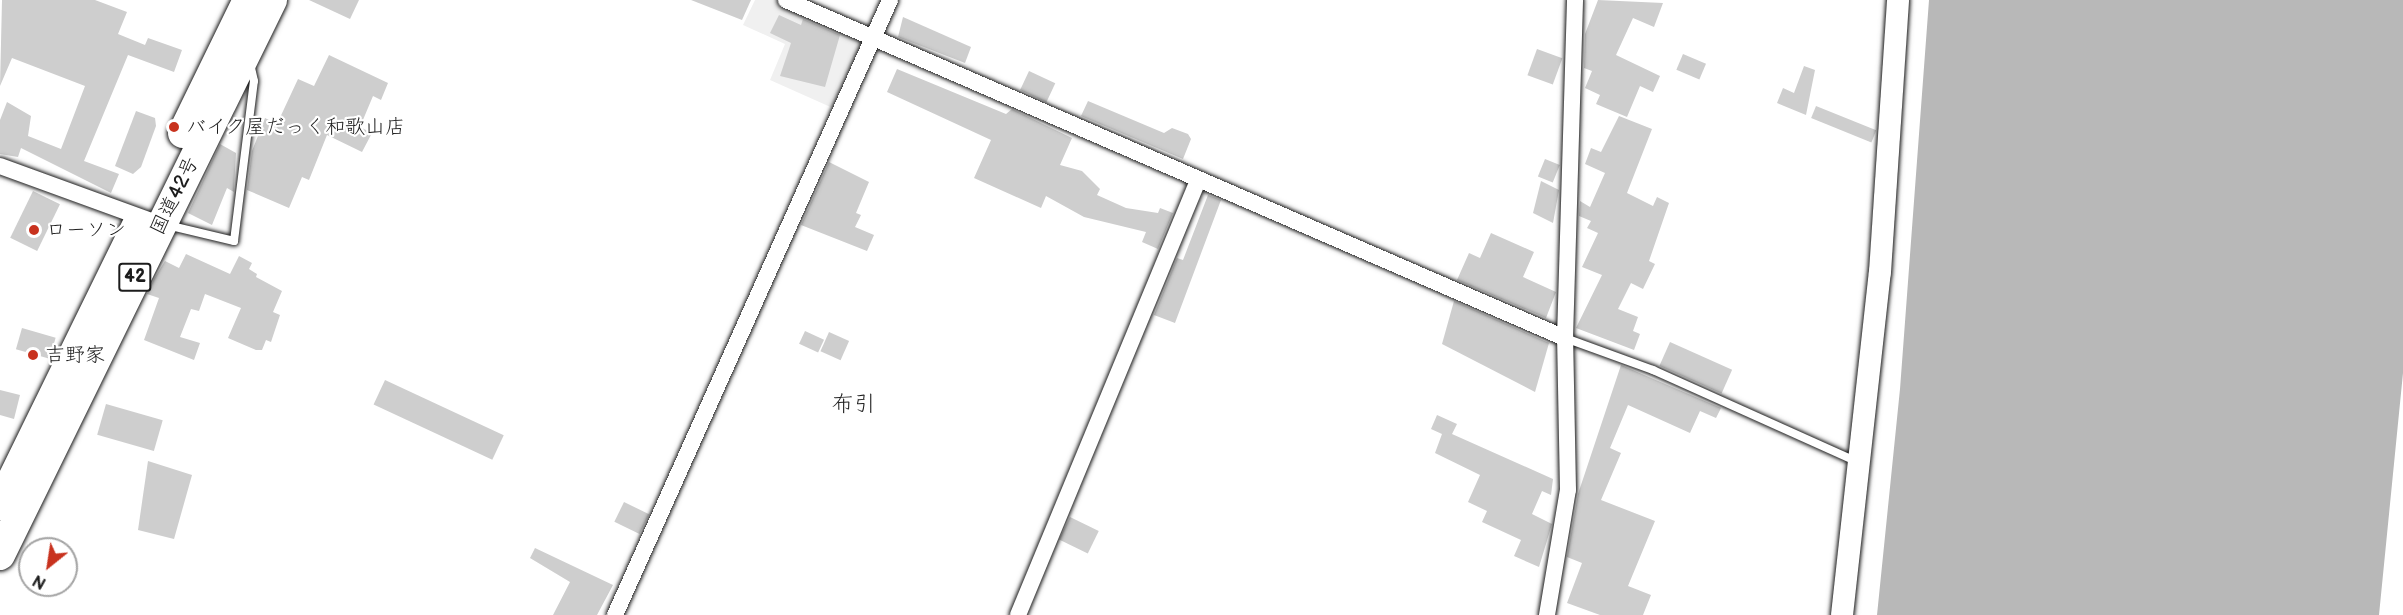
<!DOCTYPE html>
<html>
<head>
<meta charset="utf-8">
<style>
	body { margin:0 }
	#map { position:relative; width:2403px; height:615px; overflow:hidden; background:#fff; font-family:"Balsamiq Sans","Klee One",sans-serif }
	div>[style] { position:absolute }
	[style*='--x'] { left:calc(var(--x)*1px); top:calc(var(--y)*1px); width:calc(var(--w)*1px); rotate:calc(var(--a)*1deg) }
	.built>* { inset:0; background:#f0f0f0 }
	.water>* { inset:0; background:#b8b8b8 }
	.building>* { inset:0; background:#cecece; transform-origin:0 0 }
	.roads { filter:drop-shadow(0 0 2px #1c1c1c) drop-shadow(0 0 2px #1c1c1c) }
	.lane>* { height:8px; margin:-4px; padding:0 4px; transform-origin:4px; border-radius:4px; background:#fff }
	.street>* { height:16px; margin:-8px; padding:0 8px; transform-origin:8px; border-radius:8px; background:#fff }
	.secondary>* { height:22px; margin:-11px; padding:0 11px; transform-origin:11px; border-radius:11px; background:#fff }
	.highway>* { height:30px; margin:-15px; padding:0 15px; transform-origin:15px; border-radius:15px; background:#fff }
	.dots>* { width:16px; height:16px; translate:-50% -50%; box-sizing:border-box; border:3px solid #fff; border-radius:50% }
	span { translate:-50% -50%; white-space:nowrap; text-align:center; line-height:1.15; -webkit-text-stroke:4.5px #fff; paint-order:stroke }
	.shield-label span { padding:2px 4px; background:#fff; border:2px solid; border-radius:4px; -webkit-text-stroke-width:0 }
	.shield-label { font-size:18px; color:#1c1c1c; font-weight:700 }
	.poi-label { font-size:20px; color:#1c1c1c }
	.left { translate:0 -50%; text-align:left }
	.street-label { font-size:20px; color:#1c1c1c }
	.quarter-label { font-size:22px; color:#1c1c1c }
	.north { position:absolute; left:18px; top:537px; width:60px; height:60px; box-sizing:border-box; background:#fff; border:2px solid #a4a4a4; border-radius:50%; rotate:210deg; font-size:16px; font-weight:700; line-height:24px; text-align:center; color:#1c1c1c }
	.north::after { content:''; display:block; margin:auto; width:21px; height:27px; background:#c8321e; clip-path:polygon(50% 0,100% 100%,50% 72%,0 100%) }
</style>
</head>
<body>
<div id="map">
	<div class="built">
		<div style="clip-path:polygon(755px 0,781px 0,867px 39px,835px 109px,770px 80px,785px 44px,743px 25px)"></div>
	</div>
	<div class="water">
		<div style="clip-path:polygon(1929px 0,2403px 0,2403px 373px,2379px 615px,1877px 615px,1900px 389px)"></div>
	</div>
	<div class="building">
		<div style="clip-path:polygon(2px 0,95px 0,127px 12px,118px 34px,145px 45px,148px 38px,182px 50px,174px 72px,128px 55px,84px 161px,119px 174px,111px 193px,21px 148px,18px 157px,0 154px,0 120px,7px 102px,31px 116px,28px 136px,61px 149px,85px 86px,12px 58px,0 86px)"></div>
		<div style="clip-path:polygon(309px 0,359px 0,350px 19px)"></div>
		<div style="clip-path:polygon(691px 0,751px 0,742px 20px)"></div>
		<div style="clip-path:polygon(1598px 0,1663px 3px,1654px 27px,1633px 18px,1616px 55px,1660px 76px,1653px 92px,1640px 86px,1627px 117px,1596px 104px,1600px 95px,1585px 88px,1592px 71px,1584px 68px,1585px 34px)"></div>
		<div style="clip-path:polygon(779px 15px,801px 25px,803px 19px,840px 35px,825px 87px,780px 76px,791px 43px,770px 33px)"></div>
		<div style="clip-path:polygon(903px 17px,971px 47px,965px 63px,898px 37px)"></div>
		<div style="left:1537px;top:49px;width:27px;height:28px;rotate:20deg"></div>
		<div style="left:1683px;top:54px;width:25px;height:17px;rotate:23deg"></div>
		<div style="clip-path:polygon(329px 55px,388px 83px,381px 100px,373px 96px,360px 127px,372px 133px,362px 152px,327px 135px,309px 180px,302px 177px,289px 208px,247px 190px,252px 151px,265px 118px,277px 124px,298px 79px,314px 86px)"></div>
		<div style="clip-path:polygon(1804px 66px,1815px 70px,1806px 115px,1777px 103px,1783px 88px,1794px 93px)"></div>
		<div style="clip-path:polygon(897px 69px,1006px 114px,1012px 109px,1072px 138px,1060px 165px,1082px 171px,1100px 189px,1097px 195px,1126px 208px,1158px 213px,1160px 208px,1173px 213px,1158px 249px,1142px 242px,1146px 232px,1084px 217px,1046px 196px,1041px 208px,974px 178px,991px 140px,887px 92px)"></div>
		<div style="left:1029px;top:71px;width:29px;height:21px;rotate:25deg"></div>
		<div style="clip-path:polygon(1088px 101px,1164px 133px,1172px 128px,1188px 134px,1191px 139px,1183px 159px,1081px 116px)"></div>
		<div style="left:1816px;top:106px;width:65px;height:13px;rotate:22deg"></div>
		<div style="clip-path:polygon(136px 111px,155px 118px,156px 126px,141px 167px,133px 174px,115px 166px)"></div>
		<div style="clip-path:polygon(1619px 116px,1652px 129px,1627px 193px,1653px 206px,1657px 197px,1669px 203px,1649px 261px,1655px 264px,1643px 289px,1631px 283px,1618px 309px,1638px 317px,1633px 331px,1640px 334px,1634px 350px,1576px 328px,1602px 275px,1582px 267px,1598px 233px,1587px 228px,1591px 221px,1579px 216px,1580px 201px,1590px 207px,1605px 173px,1585px 164px,1591px 148px,1601px 152px)"></div>
		<div style="clip-path:polygon(220px 144px,236px 153px,234px 188px,234px 192px,227px 188px,212px 225px,188px 213px)"></div>
		<div style="left:1545px;top:159px;width:16px;height:19px;rotate:22deg"></div>
		<div style="clip-path:polygon(829px 162px,869px 182px,856px 213px,861px 215px,855px 227px,874px 235px,867px 251px,801px 225px)"></div>
		<div style="clip-path:polygon(1541px 181px,1559px 190px,1553px 223px,1533px 213px)"></div>
		<div style="left:33px;top:191px;width:30px;height:52px;rotate:26deg"></div>
		<div style="clip-path:polygon(1208px 195px,1221px 200px,1175px 323px,1154px 315px,1177px 258px,1183px 260px)"></div>
		<div style="clip-path:polygon(1491px 233px,1534px 252px,1523px 277px,1556px 292px,1546px 318px,1457px 280px,1469px 253px,1480px 258px)"></div>
		<div style="clip-path:polygon(186px 254px,230px 274px,239px 256px,252px 263px,249px 269px,257px 274px,256px 277px,282px 291px,273px 312px,280px 315px,271px 342px,266px 340px,262px 350px,256px 350px,228px 338px,241px 308px,205px 294px,199px 311px,191px 309px,180px 337px,200px 343px,194px 360px,144px 340px,159px 298px,147px 294px,154px 279px,165px 261px,179px 268px)"></div>
		<div style="clip-path:polygon(1454px 301px,1549px 343px,1535px 392px,1442px 344px)"></div>
		<div style="left:22px;top:328px;width:35px;height:22px;rotate:16deg"></div>
		<div style="left:805px;top:331px;width:21px;height:14px;rotate:25deg"></div>
		<div style="left:829px;top:332px;width:22px;height:21px;rotate:24deg"></div>
		<div style="left:1670px;top:342px;width:68px;height:26px;rotate:24deg"></div>
		<div style="clip-path:polygon(1621px 365px,1721px 408px,1716px 418px,1700px 411px,1690px 433px,1628px 405px,1610px 448px,1621px 453px,1601px 500px,1655px 521px,1628px 586px,1651px 595px,1643px 615px,1600px 615px,1567px 603px,1582px 563px,1567px 557px,1578px 494px)"></div>
		<div style="left:385px;top:380px;width:131px;height:27px;rotate:25deg"></div>
		<div style="clip-path:polygon(0 390px,20px 395px,14px 419px,0 415px)"></div>
		<div style="left:106px;top:404px;width:59px;height:32px;rotate:16deg"></div>
		<div style="clip-path:polygon(1437px 415px,1457px 424px,1452px 434px,1553px 479px,1551px 495px,1542px 491px,1532px 514px,1552px 524px,1539px 567px,1514px 556px,1521px 540px,1482px 522px,1487px 511px,1468px 502px,1480px 475px,1435px 453px,1442px 434px,1431px 429px)"></div>
		<div style="clip-path:polygon(148px 461px,192px 475px,174px 539px,138px 530px)"></div>
		<div style="left:624px;top:502px;width:28px;height:22px;rotate:26deg"></div>
		<div style="left:1070px;top:517px;width:32px;height:25px;rotate:26deg"></div>
		<div style="clip-path:polygon(535px 548px,613px 585px,597px 615px,553px 615px,570px 582px,530px 558px)"></div>
	</div>
	<div class="roads">
		<div class="lane">
			<div style="--x:167;--y:225;--w:69;--a:13.4"></div>
			<div style="--x:234;--y:241;--w:161;--a:-82.9"></div>
			<div style="--x:254;--y:81;--w:18;--a:-103"></div>
			<div style="--x:1565;--y:338;--w:94;--a:20"></div>
			<div style="--x:1653;--y:370;--w:225;--a:24.2"></div>
		</div>
		<div class="street">
			<div style="--x:786;--y:0;--w:849;--a:23.46"></div>
			<div style="--x:0;--y:166;--w:158;--a:20"></div>
			<div style="--x:615;--y:615;--w:674;--a:-65.91"></div>
			<div style="--x:1018;--y:615;--w:470;--a:-67.5"></div>
			<div style="--x:1547;--y:615;--w:127;--a:-80.5"></div>
			<div style="--x:1568;--y:490;--w:152;--a:-91.1"></div>
			<div style="--x:1565;--y:338;--w:338;--a:-88.3"></div>
		</div>
		<div class="secondary">
			<div style="--x:1842;--y:615;--w:345;--a:-83.7"></div>
			<div style="--x:1880;--y:272;--w:273;--a:-86.2"></div>
		</div>
		<div class="highway">
			<div style="--x:183;--y:133;--w:148;--a:-64"></div>
			<div style="--x:0;--y:505;--w:312;--a:-63.9"></div>
			<div style="--x:0;--y:555;--w:618;--a:-63.89"></div>
		</div>
	</div>
	<div class="dots">
		<div style="left:174px;top:127px;background:#c8321e"></div>
		<div style="left:34px;top:230px;background:#c8321e"></div>
		<div style="left:33px;top:355px;background:#c8321e"></div>
	</div>
	<div class="shield-label">
		<span style="left:135px;top:277px">42</span>
	</div>
	<div class="poi-label">
		<span class="left" style="left:186px;top:127px">バイク屋だっく和歌山店</span>
		<span class="left" style="left:46px;top:230px">ローソン</span>
		<span class="left" style="left:45px;top:355px">吉野家</span>
	</div>
	<div class="street-label">
		<span style="left:175px;top:196px;rotate:-64deg">国道42号</span>
	</div>
	<div class="quarter-label">
		<span style="left:854px;top:405px">布引</span>
	</div>
	<div class="north">N</div>
</div>
</body>
</html>
